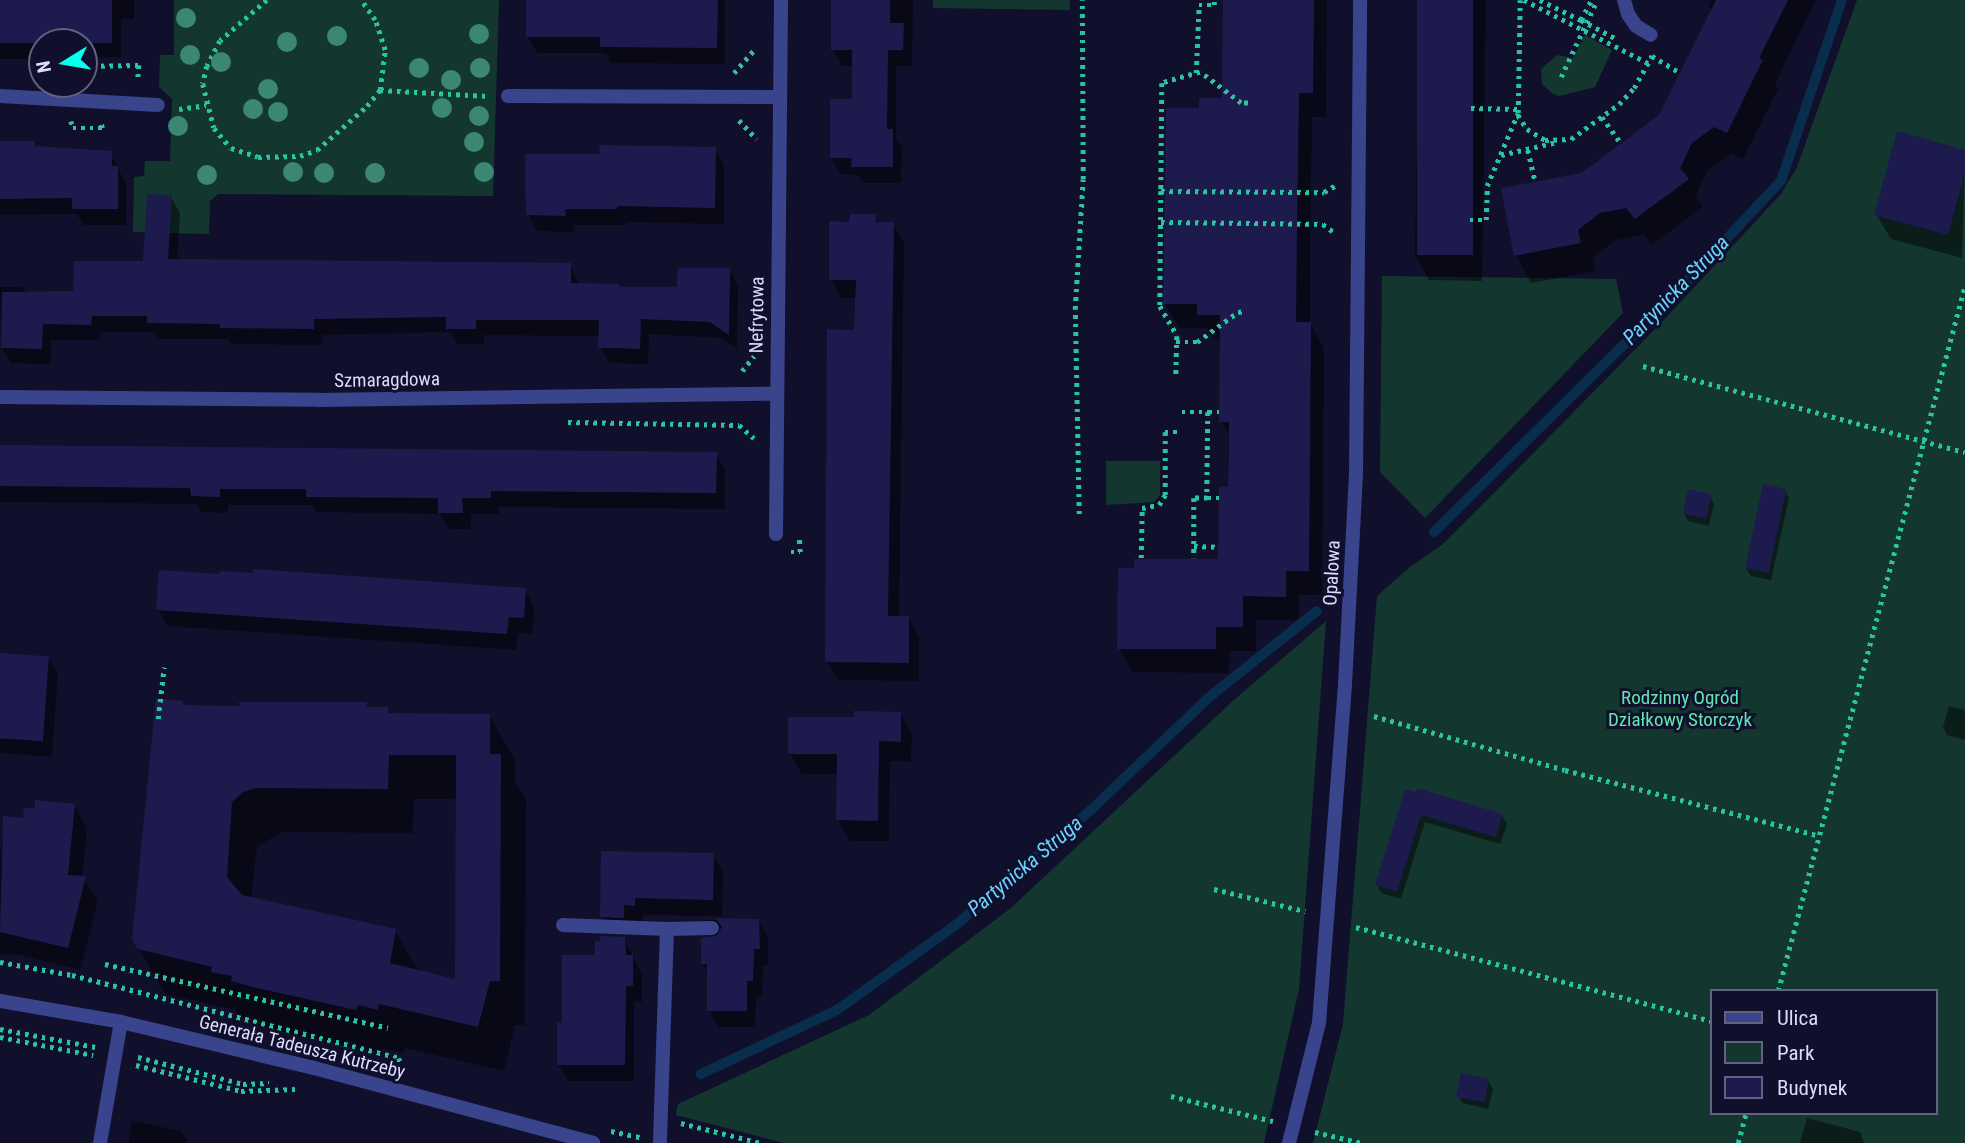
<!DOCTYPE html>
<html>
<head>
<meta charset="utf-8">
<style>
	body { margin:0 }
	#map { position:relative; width:1965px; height:1143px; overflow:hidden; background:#10102c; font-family:"Roboto Condensed",sans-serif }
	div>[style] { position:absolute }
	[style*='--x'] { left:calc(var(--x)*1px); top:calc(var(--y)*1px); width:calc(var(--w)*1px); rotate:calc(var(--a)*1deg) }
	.green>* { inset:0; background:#13372f }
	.shadow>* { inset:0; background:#0007 }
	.stream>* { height:10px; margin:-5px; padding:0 5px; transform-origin:5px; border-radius:5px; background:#082d4d }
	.building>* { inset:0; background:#1d1b4e; transform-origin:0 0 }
	.path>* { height:4.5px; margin-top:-2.25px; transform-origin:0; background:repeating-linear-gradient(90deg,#2bc4a1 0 3.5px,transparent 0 8.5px) }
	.service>* { height:14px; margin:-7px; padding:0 7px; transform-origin:7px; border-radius:7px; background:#39448d }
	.minor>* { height:14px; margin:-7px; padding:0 7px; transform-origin:7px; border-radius:7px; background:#39448d }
	.tertiary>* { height:14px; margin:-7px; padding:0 7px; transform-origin:7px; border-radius:7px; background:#39448d }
	.trees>* { width:20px; height:20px; margin:-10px; border-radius:50%; background:#3c8674 }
	span { translate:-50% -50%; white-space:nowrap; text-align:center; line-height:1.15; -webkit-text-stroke:6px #10102c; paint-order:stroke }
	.street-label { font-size:19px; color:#dbddff }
	.park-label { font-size:19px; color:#60e6af }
	.water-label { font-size:21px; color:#69d2ff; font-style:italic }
	.legend { position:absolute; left:1710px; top:989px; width:228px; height:126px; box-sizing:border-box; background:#10102c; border:2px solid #616280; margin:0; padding:9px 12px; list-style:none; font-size:21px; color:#dbddff }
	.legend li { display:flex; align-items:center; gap:14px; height:35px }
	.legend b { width:35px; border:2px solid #616280 }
	.north { position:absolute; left:28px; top:28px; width:70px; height:70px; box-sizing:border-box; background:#10102c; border:2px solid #616280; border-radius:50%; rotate:259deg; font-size:19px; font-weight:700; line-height:28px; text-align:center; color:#dbddff }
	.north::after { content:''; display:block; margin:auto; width:24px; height:32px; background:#07ffef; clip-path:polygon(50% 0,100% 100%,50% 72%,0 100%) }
</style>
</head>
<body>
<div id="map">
	<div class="green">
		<div style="clip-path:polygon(174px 0,499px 0,493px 196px,218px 194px,210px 201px,209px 234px,133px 232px,134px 177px,144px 176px,145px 161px,170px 161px,172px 99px,159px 87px,160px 55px,174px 55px)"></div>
		<div style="clip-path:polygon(933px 0,1070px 0,1070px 10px,933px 8px)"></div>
		<div style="clip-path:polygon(evenodd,1857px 0,1965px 0,1965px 1143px,1313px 1143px,1343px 1024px,1377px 596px,1410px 567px,1443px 544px,1503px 484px,1661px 323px,1781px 194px,1797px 167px,1857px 0,1711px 991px,1935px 991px,1935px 1113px,1711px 1113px,1711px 991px)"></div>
		<div style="clip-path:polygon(1585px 35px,1612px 50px,1595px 87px,1559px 96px,1553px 94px,1542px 84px,1541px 69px,1557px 55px,1573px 58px)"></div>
		<div style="clip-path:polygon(1382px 276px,1616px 279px,1623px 313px,1425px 518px,1380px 472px)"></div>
		<div style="clip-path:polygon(1106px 461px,1160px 461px,1160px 495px,1154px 502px,1106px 505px)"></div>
		<div style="clip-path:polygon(1326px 621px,1299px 989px,1264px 1143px,784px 1143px,676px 1115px,678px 1104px,869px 1015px,1011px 908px,1235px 699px)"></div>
	</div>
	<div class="shadow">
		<div style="clip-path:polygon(0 0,134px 0,134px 19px,121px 19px,121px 57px,84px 58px,84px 42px,42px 42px,42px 59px,0 59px)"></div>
		<div style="clip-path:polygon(528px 0,725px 0,725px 64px,611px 63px,606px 53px,537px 53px,528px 37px)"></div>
		<div style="clip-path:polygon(833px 0,913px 0,912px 66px,896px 66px,896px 138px,902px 148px,901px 183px,863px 183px,858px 175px,841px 174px,831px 158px,854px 101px,854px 66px,842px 66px,833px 49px)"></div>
		<div style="clip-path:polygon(1225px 0,1327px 0,1326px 117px,1312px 117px,1310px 252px,1310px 323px,1324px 348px,1322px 595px,1299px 595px,1299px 620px,1256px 620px,1256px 651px,1230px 651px,1229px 673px,1133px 672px,1119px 648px,1220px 560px,1230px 488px,1230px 437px,1221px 421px,1222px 339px,1213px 339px,1207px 328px,1179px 328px,1165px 304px,1200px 110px,1224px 100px)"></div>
		<div style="clip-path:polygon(1419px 0,1486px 0,1482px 281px,1429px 280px,1415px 255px)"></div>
		<div style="clip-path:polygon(1712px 0,1816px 0,1775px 84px,1778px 89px,1743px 159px,1731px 153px,1707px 171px,1696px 195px,1703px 207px,1652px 245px,1644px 235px,1616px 240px,1593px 258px,1595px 271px,1531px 283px,1516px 255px,1582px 174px,1660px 116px,1712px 11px,1709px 5px)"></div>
		<div style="clip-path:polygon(0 142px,34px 142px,37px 148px,110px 153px,126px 184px,126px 225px,83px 225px,77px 214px,0 215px)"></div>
		<div style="clip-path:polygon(715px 148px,724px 165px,724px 224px,626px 222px,626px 225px,573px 225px,575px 232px,537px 231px,528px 214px,601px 155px)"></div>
		<div style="clip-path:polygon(1965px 151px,1962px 258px,1891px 239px,1876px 214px)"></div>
		<div style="clip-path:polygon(170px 196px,180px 213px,177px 261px,570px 265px,579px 285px,620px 289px,679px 289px,729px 269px,738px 285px,737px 349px,721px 338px,649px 334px,648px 364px,609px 363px,600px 347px,600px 336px,484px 335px,484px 344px,457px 344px,450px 332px,323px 335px,322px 345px,231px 344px,229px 339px,158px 339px,154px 332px,100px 332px,100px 340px,51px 340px,51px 364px,11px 363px,1px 347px,0 287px,23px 287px,27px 293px,75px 292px,145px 263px)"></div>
		<div style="clip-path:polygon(875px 216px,880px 224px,893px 224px,904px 243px,899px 618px,908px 618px,919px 637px,919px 681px,838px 680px,827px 662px,857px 298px,841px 298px,831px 279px,851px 223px)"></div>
		<div style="clip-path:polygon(0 447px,715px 453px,725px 470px,725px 509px,499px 507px,499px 514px,471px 514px,471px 529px,449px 529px,440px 514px,317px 512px,313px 505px,228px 505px,228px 513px,202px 512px,197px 504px,0 502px)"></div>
		<div style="clip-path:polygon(1785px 491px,1789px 498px,1771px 580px,1751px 576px,1746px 568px)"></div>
		<div style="clip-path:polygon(1710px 496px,1714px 504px,1709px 526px,1688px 521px,1684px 513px)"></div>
		<div style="clip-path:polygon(525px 590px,534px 607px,533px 634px,518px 633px,516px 650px,167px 626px,158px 609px)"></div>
		<div style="clip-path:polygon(0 654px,48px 658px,58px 674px,52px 757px,0 753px)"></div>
		<div style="clip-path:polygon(evenodd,182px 702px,185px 707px,241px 708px,366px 704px,369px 709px,388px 709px,391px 715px,489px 715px,515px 760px,515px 781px,526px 800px,525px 1025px,515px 1025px,504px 1071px,405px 1048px,403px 1053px,383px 1049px,382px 1053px,283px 1032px,259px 1025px,256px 1020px,238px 1016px,235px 1010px,165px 994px,134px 940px,182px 702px,414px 799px,458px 799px,457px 981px,419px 972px,395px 931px,251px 899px,257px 847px,282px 832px,413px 833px,414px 799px)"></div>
		<div style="clip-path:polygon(1949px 706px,1965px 710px,1965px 740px,1947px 735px,1943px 727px)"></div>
		<div style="clip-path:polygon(900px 713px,912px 734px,911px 762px,890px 761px,889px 841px,850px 841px,838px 820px,839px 774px,802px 774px,790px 753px,856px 719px)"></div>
		<div style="clip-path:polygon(1406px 791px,1502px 816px,1507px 824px,1500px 844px,1425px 822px,1401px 899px,1381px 893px,1377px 885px)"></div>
		<div style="clip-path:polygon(74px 806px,87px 828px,82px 877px,98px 900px,80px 970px,19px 955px,0 954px,0 859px,4px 818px,25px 820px)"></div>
		<div style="clip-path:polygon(713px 854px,723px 871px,722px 916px,643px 915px,643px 922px,612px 933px,602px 916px)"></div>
		<div style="clip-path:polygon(704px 920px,758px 920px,768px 937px,768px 965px,763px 965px,762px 997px,756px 997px,755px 1027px,719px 1027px,709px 1011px,709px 975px,703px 964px,719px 935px,713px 934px)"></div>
		<div style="clip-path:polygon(624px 939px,642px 974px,642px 1002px,634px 1002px,634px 1081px,568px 1081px,558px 1064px,564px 1024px,602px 943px)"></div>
		<div style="clip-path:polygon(1488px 1081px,1493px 1089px,1488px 1109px,1462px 1103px,1458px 1095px)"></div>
		<div style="clip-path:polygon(1807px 1118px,1860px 1132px,1864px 1143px,1800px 1143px)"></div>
		<div style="clip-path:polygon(132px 1121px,181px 1131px,188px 1143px,129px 1143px)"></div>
	</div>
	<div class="stream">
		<div style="--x:1434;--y:532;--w:333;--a:-44.6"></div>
		<div style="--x:1671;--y:298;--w:161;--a:-46.8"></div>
		<div style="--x:1781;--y:181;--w:191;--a:-71.4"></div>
		<div style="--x:701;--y:1074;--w:150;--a:-25.2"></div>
		<div style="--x:837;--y:1010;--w:148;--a:-35.6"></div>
		<div style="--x:957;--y:924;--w:177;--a:-40.4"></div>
		<div style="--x:1092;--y:809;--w:161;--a:-43.7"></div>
		<div style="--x:1208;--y:698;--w:139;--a:-38.6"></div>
	</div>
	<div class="building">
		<div style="left:0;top:0;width:112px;height:43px"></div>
		<div style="clip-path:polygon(526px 0,718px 0,717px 48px,600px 47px,600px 37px,526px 37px)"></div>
		<div style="clip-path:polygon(831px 0,890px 0,890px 23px,904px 23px,903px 50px,888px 50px,887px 129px,893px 129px,893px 167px,851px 167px,852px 158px,830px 158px,830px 99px,852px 99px,852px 50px,831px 50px)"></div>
		<div style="clip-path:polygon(1223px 0,1314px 0,1313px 93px,1299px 93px,1297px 226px,1296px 322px,1311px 322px,1309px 571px,1286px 571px,1286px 597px,1243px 596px,1243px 627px,1216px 627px,1216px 649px,1117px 649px,1118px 568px,1134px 568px,1134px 559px,1218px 559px,1219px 487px,1228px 487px,1229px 454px,1229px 422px,1219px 422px,1220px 315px,1197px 315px,1197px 304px,1163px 304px,1166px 108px,1199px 108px,1199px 98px,1222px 98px)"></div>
		<div style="left:1417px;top:0;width:56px;height:255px"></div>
		<div style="clip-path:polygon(1716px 0,1788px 0,1759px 58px,1763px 60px,1757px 72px,1727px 133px,1714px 127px,1692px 143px,1680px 168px,1689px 179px,1635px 219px,1626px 208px,1600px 213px,1578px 230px,1581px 243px,1514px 256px,1501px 188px,1582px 173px,1659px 115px)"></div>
		<div style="clip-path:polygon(1897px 131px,1965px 150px,1965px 172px,1948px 235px,1874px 215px)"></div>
		<div style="clip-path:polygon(0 141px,35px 141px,35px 146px,112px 151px,112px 166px,118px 166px,118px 209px,72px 209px,72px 198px,0 199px)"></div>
		<div style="clip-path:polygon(600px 145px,716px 147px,715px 208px,617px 206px,617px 209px,565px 209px,566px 216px,526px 215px,525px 154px,599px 154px)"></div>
		<div style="clip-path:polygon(147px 194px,172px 195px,168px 259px,571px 263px,571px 283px,619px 284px,619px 287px,677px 287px,678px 268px,730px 268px,729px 335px,710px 322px,641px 319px,640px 349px,614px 348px,598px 348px,599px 320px,476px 320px,476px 329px,446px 329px,446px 317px,314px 319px,314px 329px,220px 328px,220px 324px,147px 323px,147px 316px,92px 316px,91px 325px,43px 324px,42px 349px,1px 348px,2px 292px,73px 291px,74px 261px,143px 261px)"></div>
		<div style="clip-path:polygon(850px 214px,876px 214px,876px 222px,894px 222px,888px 616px,909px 616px,909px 663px,825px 662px,827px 329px,854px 330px,856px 280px,829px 280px,829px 221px,849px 222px)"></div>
		<div style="clip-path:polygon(0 445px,717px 452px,716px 493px,491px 491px,491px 498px,462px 498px,463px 513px,438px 513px,438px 498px,306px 497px,306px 489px,220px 489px,220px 497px,191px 496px,190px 488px,0 486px)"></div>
		<div style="left:1763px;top:484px;width:24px;height:86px;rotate:12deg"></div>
		<div style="left:1688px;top:489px;width:24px;height:25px;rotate:12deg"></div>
		<div style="clip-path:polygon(253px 569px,526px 588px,524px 618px,509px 617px,507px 634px,156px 610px,159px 570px,220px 574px,220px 571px,253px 573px)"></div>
		<div style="left:0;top:653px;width:49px;height:85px;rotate:4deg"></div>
		<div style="clip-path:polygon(evenodd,156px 698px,183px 701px,183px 705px,239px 706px,239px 702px,367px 702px,367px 707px,389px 707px,388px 713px,490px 714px,490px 754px,501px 754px,500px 981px,490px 981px,478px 1027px,379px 1004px,378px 1010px,358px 1005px,356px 1010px,257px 988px,231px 981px,232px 976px,211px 972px,212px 967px,138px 949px,132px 940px,156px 698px,389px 755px,456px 755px,455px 979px,390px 963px,396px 929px,242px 895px,227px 877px,232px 802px,243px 792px,256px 788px,388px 789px,389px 755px)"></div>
		<div style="clip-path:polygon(854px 711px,901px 712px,901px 742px,879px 741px,878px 821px,836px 820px,837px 754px,788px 754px,788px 717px,854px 717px)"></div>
		<div style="clip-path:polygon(1417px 788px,1503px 814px,1496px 837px,1421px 815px,1397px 892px,1375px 885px,1405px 789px,1416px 792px)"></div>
		<div style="clip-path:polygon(35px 800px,75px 804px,68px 875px,86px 876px,68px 948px,0 932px,3px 816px,23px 818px,24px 808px,35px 808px)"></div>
		<div style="clip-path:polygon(601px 851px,714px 853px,713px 900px,635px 898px,635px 906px,624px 905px,624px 918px,600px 917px)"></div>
		<div style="clip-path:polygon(701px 918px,759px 919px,760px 949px,754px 949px,753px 981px,747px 981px,747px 1011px,707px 1011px,707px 964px,701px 964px,701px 938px,716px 936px,722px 927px,716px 919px)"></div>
		<div style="clip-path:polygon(600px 936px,625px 937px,626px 955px,633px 955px,633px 986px,626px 986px,625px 1065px,557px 1065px,557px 1022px,562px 1023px,562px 955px,595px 955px,595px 941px,600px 941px)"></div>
		<div style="left:1461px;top:1073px;width:29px;height:24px;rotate:12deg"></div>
	</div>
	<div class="path">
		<div style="--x:267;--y:0;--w:62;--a:138.9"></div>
		<div style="--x:220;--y:41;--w:28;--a:117"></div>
		<div style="--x:207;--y:66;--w:18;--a:103"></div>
		<div style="--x:203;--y:84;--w:45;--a:76"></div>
		<div style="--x:214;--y:128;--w:26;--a:50"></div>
		<div style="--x:231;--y:148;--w:28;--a:18"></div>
		<div style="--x:258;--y:157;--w:42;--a:-1.4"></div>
		<div style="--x:300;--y:156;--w:18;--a:-19"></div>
		<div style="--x:317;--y:150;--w:67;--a:-41.3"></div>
		<div style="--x:367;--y:106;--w:21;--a:-51"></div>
		<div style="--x:380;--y:90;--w:40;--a:-82.9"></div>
		<div style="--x:385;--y:50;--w:32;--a:-108"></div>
		<div style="--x:375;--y:20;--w:24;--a:-125"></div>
		<div style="--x:1524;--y:0;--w:139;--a:26.9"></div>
		<div style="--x:1540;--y:0;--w:46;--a:26"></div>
		<div style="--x:1581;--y:20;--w:22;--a:-63"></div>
		<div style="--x:1581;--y:20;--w:40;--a:28"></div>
		<div style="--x:84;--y:66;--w:55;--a:-1"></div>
		<div style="--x:139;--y:65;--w:16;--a:94"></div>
		<div style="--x:734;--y:73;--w:33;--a:-49"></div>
		<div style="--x:1196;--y:73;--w:68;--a:-87.5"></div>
		<div style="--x:1199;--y:5;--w:15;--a:0"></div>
		<div style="--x:1214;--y:5;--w:5;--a:-90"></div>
		<div style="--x:1561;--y:77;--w:85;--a:-64.9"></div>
		<div style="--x:380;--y:90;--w:108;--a:3.2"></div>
		<div style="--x:1248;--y:103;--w:7;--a:180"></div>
		<div style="--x:1241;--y:103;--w:51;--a:-142.9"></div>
		<div style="--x:1200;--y:72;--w:40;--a:164"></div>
		<div style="--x:1162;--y:83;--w:108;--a:90.5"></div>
		<div style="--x:1161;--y:191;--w:163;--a:0.4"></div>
		<div style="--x:1324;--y:192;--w:14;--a:-30"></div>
		<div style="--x:1471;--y:108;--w:47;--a:1.2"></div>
		<div style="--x:179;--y:109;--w:27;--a:-8"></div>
		<div style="--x:1518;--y:115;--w:17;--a:57"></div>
		<div style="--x:1527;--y:129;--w:21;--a:31"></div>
		<div style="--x:1545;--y:140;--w:26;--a:-2"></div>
		<div style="--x:1571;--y:139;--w:59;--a:-36.1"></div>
		<div style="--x:1619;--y:104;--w:22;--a:-47"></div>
		<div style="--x:1634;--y:88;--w:37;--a:-61"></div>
		<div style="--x:1652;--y:56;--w:31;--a:31"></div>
		<div style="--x:1602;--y:117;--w:32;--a:54"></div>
		<div style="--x:739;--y:120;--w:26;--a:47"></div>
		<div style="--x:71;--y:121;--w:7;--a:74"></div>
		<div style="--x:73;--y:128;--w:29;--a:0"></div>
		<div style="--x:102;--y:128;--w:5;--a:-101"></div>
		<div style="--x:1528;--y:150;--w:32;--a:77"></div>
		<div style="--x:1501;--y:155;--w:57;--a:-13.1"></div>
		<div style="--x:1161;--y:191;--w:115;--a:90.5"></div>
		<div style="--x:1160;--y:306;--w:34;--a:60"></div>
		<div style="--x:1177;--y:336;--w:40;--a:91.4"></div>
		<div style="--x:1470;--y:220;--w:16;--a:0"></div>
		<div style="--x:1486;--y:220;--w:34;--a:-88"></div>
		<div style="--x:1487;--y:186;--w:79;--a:-67"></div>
		<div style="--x:1518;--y:113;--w:113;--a:-89"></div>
		<div style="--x:1161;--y:222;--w:162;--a:0.7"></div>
		<div style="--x:1323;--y:224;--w:15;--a:37"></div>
		<div style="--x:1176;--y:342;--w:21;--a:0"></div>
		<div style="--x:1197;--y:342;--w:51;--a:-36.2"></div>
		<div style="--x:1238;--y:312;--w:8;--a:-7"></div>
		<div style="--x:1643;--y:366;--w:333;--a:15"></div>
		<div style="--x:742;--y:371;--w:19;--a:-51"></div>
		<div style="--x:1182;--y:412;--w:26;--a:0"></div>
		<div style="--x:1208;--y:412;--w:86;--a:90.7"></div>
		<div style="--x:1207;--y:498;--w:13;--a:180"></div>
		<div style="--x:1194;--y:498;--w:60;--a:90"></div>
		<div style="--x:1208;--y:412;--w:11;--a:0"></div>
		<div style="--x:568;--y:422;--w:171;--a:1"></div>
		<div style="--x:739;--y:425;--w:20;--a:41"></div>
		<div style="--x:1207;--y:498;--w:12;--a:0"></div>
		<div style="--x:1079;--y:514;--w:205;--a:-91.1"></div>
		<div style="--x:1075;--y:309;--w:130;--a:-86.5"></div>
		<div style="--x:1083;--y:179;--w:179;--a:-90.3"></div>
		<div style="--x:1194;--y:546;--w:24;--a:2"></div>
		<div style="--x:791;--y:552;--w:9;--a:0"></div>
		<div style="--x:800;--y:552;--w:14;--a:-94"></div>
		<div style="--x:1141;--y:558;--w:50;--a:-88.9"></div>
		<div style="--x:1142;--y:508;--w:17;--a:-10"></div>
		<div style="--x:1159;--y:505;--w:12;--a:-59"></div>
		<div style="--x:1165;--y:495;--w:63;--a:-90"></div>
		<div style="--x:1165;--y:432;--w:17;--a:0"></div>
		<div style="--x:1374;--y:716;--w:198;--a:15.8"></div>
		<div style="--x:1565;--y:770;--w:260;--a:14.5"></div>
		<div style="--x:158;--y:719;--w:52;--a:-83.4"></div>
		<div style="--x:1214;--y:889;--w:94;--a:13.6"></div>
		<div style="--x:1356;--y:927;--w:367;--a:14.8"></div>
		<div style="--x:0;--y:962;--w:73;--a:10.2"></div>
		<div style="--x:72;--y:975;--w:337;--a:14.2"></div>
		<div style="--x:399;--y:1058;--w:12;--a:76"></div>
		<div style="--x:105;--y:964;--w:290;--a:12.7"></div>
		<div style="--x:1778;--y:991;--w:730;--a:-75.16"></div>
		<div style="--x:0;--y:1029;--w:97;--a:10.7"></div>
		<div style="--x:0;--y:1037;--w:95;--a:11"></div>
		<div style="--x:138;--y:1057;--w:108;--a:14.4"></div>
		<div style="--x:243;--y:1084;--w:26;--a:-2"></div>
		<div style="--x:136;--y:1065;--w:108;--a:13.9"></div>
		<div style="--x:241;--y:1091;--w:54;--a:-2.1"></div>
		<div style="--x:1171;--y:1096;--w:105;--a:13.8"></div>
		<div style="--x:681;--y:1123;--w:82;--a:14"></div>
		<div style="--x:611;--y:1131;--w:30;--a:12"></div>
		<div style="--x:1315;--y:1132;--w:48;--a:13.2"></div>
		<div style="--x:1738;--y:1143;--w:31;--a:-75"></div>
	</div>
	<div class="service">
		<div style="--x:1624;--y:0;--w:15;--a:74"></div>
		<div style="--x:1628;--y:14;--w:14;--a:56"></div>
		<div style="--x:1636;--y:26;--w:17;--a:31"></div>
		<div style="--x:563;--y:925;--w:104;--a:2.2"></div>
		<div style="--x:667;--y:929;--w:214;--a:91.9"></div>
		<div style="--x:667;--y:929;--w:45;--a:-1.3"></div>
		<div style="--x:100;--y:1143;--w:123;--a:-80.2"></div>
	</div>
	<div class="minor">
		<div style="--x:0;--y:96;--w:158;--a:3.3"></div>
		<div style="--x:508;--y:96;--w:271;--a:0.2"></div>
		<div style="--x:0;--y:397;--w:319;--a:0.5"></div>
		<div style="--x:319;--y:400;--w:456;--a:-0.8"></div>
		<div style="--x:776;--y:534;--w:534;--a:-89.46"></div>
		<div style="--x:1289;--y:1143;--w:124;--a:-76"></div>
		<div style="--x:1319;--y:1023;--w:340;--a:-85.6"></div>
		<div style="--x:1345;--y:684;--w:209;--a:-87"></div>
		<div style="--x:1356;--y:475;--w:475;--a:-89.5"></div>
	</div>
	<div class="tertiary">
		<div style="--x:0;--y:1001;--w:123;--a:9.8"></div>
		<div style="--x:121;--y:1022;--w:198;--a:13.4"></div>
		<div style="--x:314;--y:1068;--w:289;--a:15"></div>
	</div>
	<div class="trees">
		<div style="left:186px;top:18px"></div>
		<div style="left:479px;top:34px"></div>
		<div style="left:337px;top:36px"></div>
		<div style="left:287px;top:42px"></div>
		<div style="left:190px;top:55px"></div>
		<div style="left:221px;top:62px"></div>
		<div style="left:419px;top:68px"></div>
		<div style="left:480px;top:68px"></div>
		<div style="left:451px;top:80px"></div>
		<div style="left:268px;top:89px"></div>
		<div style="left:442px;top:108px"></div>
		<div style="left:253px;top:109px"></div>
		<div style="left:278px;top:112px"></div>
		<div style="left:479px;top:116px"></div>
		<div style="left:178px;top:126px"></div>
		<div style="left:474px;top:142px"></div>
		<div style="left:293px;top:172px"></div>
		<div style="left:484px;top:172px"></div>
		<div style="left:324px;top:173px"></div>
		<div style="left:375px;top:173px"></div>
		<div style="left:207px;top:175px"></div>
	</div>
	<div class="street-label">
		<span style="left:757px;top:315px;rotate:-89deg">Nefrytowa</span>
		<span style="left:387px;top:380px;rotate:-1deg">Szmaragdowa</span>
		<span style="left:1332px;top:573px;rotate:-87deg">Opalowa</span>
		<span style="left:302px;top:1047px;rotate:14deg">Generała Tadeusza Kutrzeby</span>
	</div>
	<div class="park-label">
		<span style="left:1680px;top:709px">Rodzinny Ogród<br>Działkowy Storczyk</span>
	</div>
	<div class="water-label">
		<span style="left:1676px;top:290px;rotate:-46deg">Partynicka Struga</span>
		<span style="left:1025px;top:866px;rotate:-40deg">Partynicka Struga</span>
	</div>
	<ul class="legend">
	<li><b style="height:9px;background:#39448d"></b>Ulica</li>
	<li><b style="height:19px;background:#13372f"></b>Park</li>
	<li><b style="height:19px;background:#1d1b4e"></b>Budynek</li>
	</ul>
	<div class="north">N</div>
</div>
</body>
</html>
